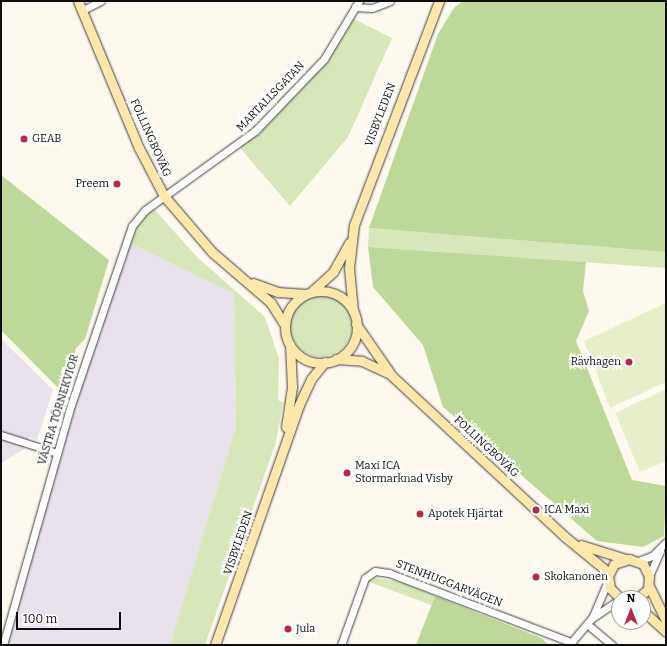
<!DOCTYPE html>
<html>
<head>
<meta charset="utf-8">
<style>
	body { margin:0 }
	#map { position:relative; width:667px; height:646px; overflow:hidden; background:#fef9ee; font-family:Bitter,serif }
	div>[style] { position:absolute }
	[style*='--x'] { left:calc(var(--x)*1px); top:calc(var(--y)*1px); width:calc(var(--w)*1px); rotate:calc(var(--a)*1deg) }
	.industrial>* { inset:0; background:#e9e1eb }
	.green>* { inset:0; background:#d7e7b9 }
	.round { border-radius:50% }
	.forest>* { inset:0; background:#bdd898 }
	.pitch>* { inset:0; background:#e7efca }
	.roads { filter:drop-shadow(0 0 1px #404040) drop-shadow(0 0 1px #404040) }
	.street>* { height:7px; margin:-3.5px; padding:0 3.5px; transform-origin:3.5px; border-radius:3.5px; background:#fff }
	.secondary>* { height:9px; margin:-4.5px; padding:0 4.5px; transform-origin:4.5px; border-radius:4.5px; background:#fce8ab }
	.secondary>.ring { margin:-4.5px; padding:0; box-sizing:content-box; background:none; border:9px solid #fce8ab; border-radius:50% }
	.dots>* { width:11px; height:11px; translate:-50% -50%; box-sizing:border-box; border:2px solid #fff; border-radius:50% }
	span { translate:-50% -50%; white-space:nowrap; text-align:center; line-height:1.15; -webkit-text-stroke:4px #fff; paint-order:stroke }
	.street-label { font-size:11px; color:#0d0d0d }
	.poi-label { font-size:11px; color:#0d0d0d }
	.left { translate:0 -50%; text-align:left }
	.right { translate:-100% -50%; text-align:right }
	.frame { position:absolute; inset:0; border:2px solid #0d0d0d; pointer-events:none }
	.north { position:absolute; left:611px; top:590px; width:40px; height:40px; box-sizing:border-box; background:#fff; border:1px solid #9e9e9e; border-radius:50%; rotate:0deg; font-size:11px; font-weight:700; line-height:16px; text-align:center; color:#0d0d0d }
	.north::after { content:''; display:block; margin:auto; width:14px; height:18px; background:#b82a44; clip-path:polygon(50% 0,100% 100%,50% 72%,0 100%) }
	.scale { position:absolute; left:16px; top:612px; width:105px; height:18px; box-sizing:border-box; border:2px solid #0d0d0d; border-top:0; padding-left:5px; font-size:12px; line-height:14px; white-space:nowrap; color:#0d0d0d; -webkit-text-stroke:3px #fff; paint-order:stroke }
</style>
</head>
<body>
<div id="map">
	<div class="industrial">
		<div style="clip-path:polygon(130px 243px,234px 294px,236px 426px,170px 645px,7px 645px,88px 363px)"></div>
		<div style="clip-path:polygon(1px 339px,53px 390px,37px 440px,29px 437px,27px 447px,1px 463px)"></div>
	</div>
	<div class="green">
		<div style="clip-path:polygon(352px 18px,392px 38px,348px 137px,290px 206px,240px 148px,327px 58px)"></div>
		<div style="clip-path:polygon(154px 209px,197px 257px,265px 317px,279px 359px,278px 400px,283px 403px,276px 442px,205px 645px,170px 645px,236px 426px,234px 294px,130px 243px,141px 218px)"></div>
		<div style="clip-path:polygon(369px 228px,666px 252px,666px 268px,368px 247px)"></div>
		<div class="round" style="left:290px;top:295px;width:62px;height:62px"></div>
		<div style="clip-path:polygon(376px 578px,401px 582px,435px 596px,431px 605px,367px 581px)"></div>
	</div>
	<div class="forest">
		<div style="clip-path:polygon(463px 1px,666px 1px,666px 252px,369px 228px,438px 34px,454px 8px)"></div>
		<div style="clip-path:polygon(1px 175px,109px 260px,85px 339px,76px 348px,64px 394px,1px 330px)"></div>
		<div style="clip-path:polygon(368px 247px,586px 262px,583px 291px,589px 311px,576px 341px,632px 480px,666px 486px,664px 536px,643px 547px,597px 541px,443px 407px,423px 345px,373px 287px)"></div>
		<div style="clip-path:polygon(435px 596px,541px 638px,549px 645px,416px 645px)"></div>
	</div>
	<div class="pitch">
		<div style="clip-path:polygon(666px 303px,666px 382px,610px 408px,584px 341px)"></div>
		<div style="clip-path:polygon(666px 389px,666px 461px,640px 472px,615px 413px)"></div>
	</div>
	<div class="roads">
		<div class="street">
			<div style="--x:355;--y:7;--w:17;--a:3"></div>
			<div style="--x:372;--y:8;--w:19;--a:-21"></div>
			<div style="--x:83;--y:10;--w:20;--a:-27"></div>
			<div style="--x:1;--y:435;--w:59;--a:17.8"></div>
			<div style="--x:638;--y:561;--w:15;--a:-20"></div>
			<div style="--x:652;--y:556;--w:20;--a:-45"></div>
			<div style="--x:649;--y:576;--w:27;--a:-66"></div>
			<div style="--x:593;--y:616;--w:39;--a:-67"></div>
			<div style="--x:587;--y:624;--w:33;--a:40"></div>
			<div style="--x:3;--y:645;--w:249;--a:-74.2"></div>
			<div style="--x:71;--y:405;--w:189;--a:-71.2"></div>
			<div style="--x:132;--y:226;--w:21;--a:-51"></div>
			<div style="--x:145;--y:210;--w:135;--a:-35.7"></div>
			<div style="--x:255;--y:131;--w:100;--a:-46.2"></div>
			<div style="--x:324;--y:59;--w:68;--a:-58.9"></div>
			<div style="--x:341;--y:645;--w:71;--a:-70.3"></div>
			<div style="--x:365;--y:578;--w:12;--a:-35"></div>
			<div style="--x:375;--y:571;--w:14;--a:8"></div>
			<div style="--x:389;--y:573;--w:195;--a:20.8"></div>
			<div style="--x:569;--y:645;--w:35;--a:-50"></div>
			<div style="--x:592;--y:618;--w:32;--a:-34"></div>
		</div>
		<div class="secondary">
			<div style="--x:78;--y:1;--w:159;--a:67.5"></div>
			<div style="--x:139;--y:148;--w:54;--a:62.5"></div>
			<div style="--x:164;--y:196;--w:74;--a:49.4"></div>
			<div style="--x:212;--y:252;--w:78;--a:40.8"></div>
			<div style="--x:271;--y:303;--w:26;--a:58"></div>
			<div style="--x:253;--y:283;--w:27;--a:20"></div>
			<div style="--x:278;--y:292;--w:27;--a:4"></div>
			<div style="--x:312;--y:291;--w:28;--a:-42"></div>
			<div style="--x:333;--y:272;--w:33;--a:-61"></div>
			<div class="ring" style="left:285px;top:291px;width:63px;height:63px"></div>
			<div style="--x:353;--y:311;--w:43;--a:-95.3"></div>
			<div style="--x:349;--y:268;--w:43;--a:-83.4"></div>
			<div style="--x:354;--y:225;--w:240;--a:-69.2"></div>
			<div style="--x:356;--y:324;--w:63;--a:55.3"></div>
			<div style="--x:392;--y:376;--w:235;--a:42.9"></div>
			<div style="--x:564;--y:536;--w:58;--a:39.4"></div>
			<div style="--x:336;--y:359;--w:26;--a:4"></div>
			<div style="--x:362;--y:361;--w:29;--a:25"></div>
			<div style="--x:286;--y:427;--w:40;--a:-81.5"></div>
			<div style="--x:292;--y:387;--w:42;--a:-92.7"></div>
			<div style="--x:581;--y:545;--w:47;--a:17.3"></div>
			<div style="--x:649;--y:586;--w:39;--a:64"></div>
			<div style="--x:620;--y:598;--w:14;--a:-135"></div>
			<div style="--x:610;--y:588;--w:12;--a:-99"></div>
			<div style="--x:608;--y:576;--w:13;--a:-63"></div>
			<div style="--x:614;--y:564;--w:16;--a:-18"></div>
			<div style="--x:629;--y:559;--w:15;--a:20"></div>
			<div style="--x:643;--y:564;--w:13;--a:63"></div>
			<div style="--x:649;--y:576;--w:13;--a:94"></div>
			<div style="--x:648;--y:589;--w:13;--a:138"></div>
			<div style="--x:643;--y:611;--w:31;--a:42"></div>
			<div style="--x:215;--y:645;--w:254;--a:-70.7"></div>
			<div style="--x:299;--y:405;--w:29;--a:-65"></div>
			<div style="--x:311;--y:379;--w:22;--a:-51"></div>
		</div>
	</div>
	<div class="dots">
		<div style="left:24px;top:139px;background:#b82a44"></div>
		<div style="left:117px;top:184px;background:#b82a44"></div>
		<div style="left:629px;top:362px;background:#b82a44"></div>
		<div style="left:347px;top:473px;background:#b82a44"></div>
		<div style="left:536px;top:510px;background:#b82a44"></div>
		<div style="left:420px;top:514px;background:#b82a44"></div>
		<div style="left:536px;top:577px;background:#b82a44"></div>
		<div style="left:288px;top:629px;background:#b82a44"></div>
	</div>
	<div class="street-label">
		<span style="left:271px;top:97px;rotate:-46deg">MARTALLSGATAN</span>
		<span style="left:381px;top:115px;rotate:-69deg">VISBYLEDEN</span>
		<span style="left:150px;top:138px;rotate:66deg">FOLLINGBOVÄG</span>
		<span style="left:59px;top:410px;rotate:-73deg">VÄSTRA TÖRNEKVIOR</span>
		<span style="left:486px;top:447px;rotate:43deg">FOLLINGBOVÄG</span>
		<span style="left:239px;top:543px;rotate:-71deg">VISBYLEDEN</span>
		<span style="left:449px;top:584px;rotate:21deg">STENHUGGARVÄGEN</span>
	</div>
	<div class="poi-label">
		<span class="left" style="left:32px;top:139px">GEAB</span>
		<span class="right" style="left:109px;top:184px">Preem</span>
		<span class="right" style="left:621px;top:362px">Rävhagen</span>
		<span class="left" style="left:355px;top:473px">Maxi ICA<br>Stormarknad Visby</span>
		<span class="left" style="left:544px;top:510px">ICA Maxi</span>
		<span class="left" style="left:428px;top:514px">Apotek Hjärtat</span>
		<span class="left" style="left:544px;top:577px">Skokanonen</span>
		<span class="left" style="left:296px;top:629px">Jula</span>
	</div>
	<div class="frame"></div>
	<div class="north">N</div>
	<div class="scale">100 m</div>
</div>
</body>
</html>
